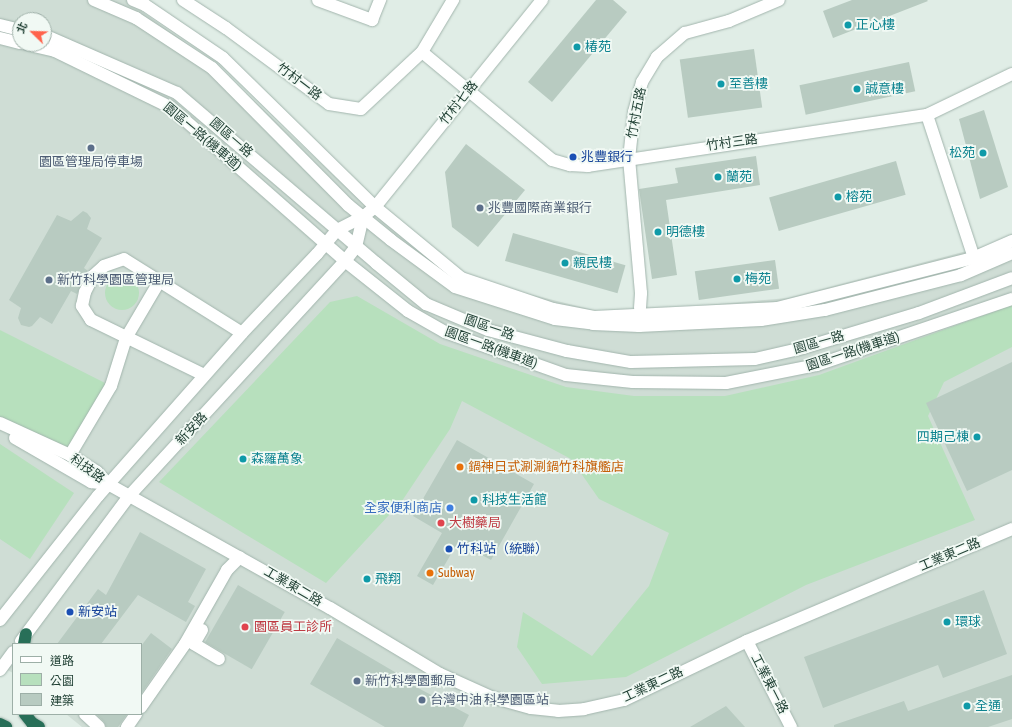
<!DOCTYPE html>
<html>
<head>
<meta charset="utf-8">
<style>
	body { margin:0 }
	#map { position:relative; width:1012px; height:727px; overflow:hidden; background:#e0ede6; font-family:"Asap Condensed","Noto Sans TC",sans-serif }
	div>[style] { position:absolute }
	[style*='--x'] { left:calc(var(--x)*1px); top:calc(var(--y)*1px); width:calc(var(--w)*1px); rotate:calc(var(--a)*1deg) }
	.built>* { inset:0; background:#cfddd5 }
	.green>* { inset:0; background:#b7e0bd }
	.round { border-radius:50% }
	.building>* { inset:0; background:#b8cbc1; transform-origin:0 0 }
	.roads { filter:drop-shadow(0 0 1px #a2b5ad) drop-shadow(0 0 1px #a2b5ad) }
	.minor>* { height:12px; margin:-6px; padding:0 6px; transform-origin:6px; border-radius:6px; background:#fff }
	.highway>* { height:12px; margin:-6px; padding:0 6px; transform-origin:6px; border-radius:6px; background:#286f58 }
	.dots>* { width:11px; height:11px; translate:-50% -50%; box-sizing:border-box; border:2px solid #f1f9f4; border-radius:50% }
	span { translate:-50% -50%; white-space:nowrap; text-align:center; line-height:1.15; -webkit-text-stroke:3.5px #f1f9f4; paint-order:stroke }
	.culture-label { font-size:13px; color:#0d838f }
	.left { translate:0 -50%; text-align:left }
	.right { translate:-100% -50%; text-align:right }
	.street-label { font-size:13px; color:#1f3f33 }
	.transit-label { font-size:13px; color:#164399 }
	.service-label { font-size:13px; color:#4e5e75 }
	.food-label { font-size:13px; color:#c56008 }
	.shop-label { font-size:13px; color:#366cbe }
	.health-label { font-size:13px; color:#be3a42 }
	.legend { position:absolute; left:12px; top:643px; width:130px; height:72px; box-sizing:border-box; background:#f1f9f4; border:1px solid #9dafa7; margin:0; padding:5px 7px; list-style:none; font-size:12px; color:#1f3f33 }
	.legend li { display:flex; align-items:center; gap:8px; height:20px }
	.legend b { width:20px; border:1px solid #9dafa7 }
	.north { position:absolute; left:12px; top:12px; width:40px; height:40px; box-sizing:border-box; background:#f1f9f4; border:1px solid #9dafa7; border-radius:50%; rotate:293deg; font-size:11px; font-weight:700; line-height:16px; text-align:center; color:#1f3f33 }
	.north::after { content:''; display:block; margin:auto; width:14px; height:18px; background:#ff634c; clip-path:polygon(50% 0,100% 100%,50% 72%,0 100%) }
</style>
</head>
<body>
<div id="map">
	<div class="built">
		<div style="clip-path:polygon(evenodd,0 0,126px 0,214px 63px,358px 198px,461px 277px,597px 311px,651px 310px,788px 298px,986px 246px,1012px 234px,1012px 727px,82px 727px,66px 714px,141px 714px,141px 644px,13px 644px,13px 673px,0 666px,0 0,20px 20px,44px 20px,44px 44px,20px 44px,20px 20px)"></div>
	</div>
	<div class="green">
		<div class="round" style="left:105px;top:276px;width:34px;height:34px"></div>
		<div style="clip-path:polygon(357px 296px,440px 344px,566px 387px,634px 396px,725px 396px,819px 375px,1012px 305px,1012px 347px,944px 382px,928px 416px,975px 520px,806px 585px,626px 677px,542px 684px,517px 647px,523px 612px,592px 656px,649px 586px,669px 533px,599px 499px,571px 459px,462px 401px,450px 429px,402px 501px,326px 583px,159px 482px,330px 302px)"></div>
		<div style="clip-path:polygon(0 330px,111px 386px,70px 455px,0 423px)"></div>
		<div style="clip-path:polygon(0 444px,74px 493px,30px 559px,0 539px)"></div>
	</div>
	<div class="building">
		<div style="clip-path:polygon(596px 0,613px 0,627px 12px,552px 102px,528px 82px)"></div>
		<div style="clip-path:polygon(852px 0,927px 0,928px 1px,833px 38px,823px 11px)"></div>
		<div style="left:754px;top:49px;width:59px;height:75px;rotate:82deg"></div>
		<div style="left:909px;top:62px;width:30px;height:112px;rotate:78deg"></div>
		<div style="clip-path:polygon(984px 110px,1008px 187px,980px 199px,959px 119px)"></div>
		<div style="clip-path:polygon(466px 144px,525px 190px,478px 247px,452px 227px,445px 172px)"></div>
		<div style="clip-path:polygon(756px 156px,760px 185px,666px 200px,677px 275px,652px 279px,639px 189px,678px 183px,675px 168px)"></div>
		<div style="left:896px;top:161px;width:35px;height:132px;rotate:74deg"></div>
		<div style="clip-path:polygon(83px 211px,87px 213px,91px 218px,87px 229px,102px 238px,84px 268px,88px 271px,77px 294px,71px 291px,52px 324px,40px 317px,32px 326px,29px 327px,21px 325px,18px 318px,21px 308px,9px 300px,57px 215px,71px 221px)"></div>
		<div style="left:513px;top:233px;width:117px;height:29px;rotate:16deg"></div>
		<div style="left:775px;top:260px;width:29px;height:81px;rotate:82deg"></div>
		<div style="clip-path:polygon(1012px 362px,1012px 470px,967px 491px,926px 403px)"></div>
		<div style="clip-path:polygon(457px 440px,534px 484px,491px 560px,458px 542px,433px 585px,417px 576px,442px 533px,413px 516px)"></div>
		<div style="clip-path:polygon(140px 532px,206px 569px,188px 602px,195px 606px,186px 622px,138px 595px,101px 644px,57px 644px,98px 589px,106px 595px)"></div>
		<div style="left:238px;top:585px;width:54px;height:66px;rotate:30deg"></div>
		<div style="clip-path:polygon(984px 590px,1007px 654px,943px 678px,938px 665px,823px 708px,804px 657px)"></div>
		<div style="clip-path:polygon(151px 633px,172px 649px,141px 694px,141px 646px)"></div>
		<div style="clip-path:polygon(337px 638px,405px 678px,403px 680px,469px 715px,463px 727px,385px 727px,310px 684px)"></div>
		<div style="clip-path:polygon(1012px 675px,1012px 719px,988px 727px,834px 727px,834px 725px,904px 701px,908px 711px)"></div>
		<div style="clip-path:polygon(726px 706px,745px 727px,690px 727px)"></div>
		<div style="clip-path:polygon(96px 714px,127px 714px,118px 727px,106px 727px,104px 722px)"></div>
	</div>
	<div class="roads">
		<div class="minor">
			<div style="--x:94;--y:0;--w:46;--a:23.2"></div>
			<div style="--x:136;--y:18;--w:91;--a:33.3"></div>
			<div style="--x:212;--y:68;--w:193;--a:45.2"></div>
			<div style="--x:348;--y:205;--w:55;--a:39.1"></div>
			<div style="--x:391;--y:240;--w:79;--a:36.3"></div>
			<div style="--x:455;--y:287;--w:105;--a:17.7"></div>
			<div style="--x:555;--y:319;--w:38;--a:7"></div>
			<div style="--x:593;--y:324;--w:46;--a:2.5"></div>
			<div style="--x:639;--y:326;--w:122;--a:-2.8"></div>
			<div style="--x:761;--y:320;--w:65;--a:-8.9"></div>
			<div style="--x:825;--y:310;--w:140;--a:-14.4"></div>
			<div style="--x:961;--y:275;--w:56;--a:-23.3"></div>
			<div style="--x:133;--y:0;--w:13;--a:23"></div>
			<div style="--x:145;--y:5;--w:94;--a:34.2"></div>
			<div style="--x:223;--y:58;--w:213;--a:44.4"></div>
			<div style="--x:375;--y:207;--w:112;--a:39.5"></div>
			<div style="--x:461;--y:278;--w:97;--a:18.6"></div>
			<div style="--x:553;--y:309;--w:43;--a:10.8"></div>
			<div style="--x:595;--y:317;--w:182;--a:-2.8"></div>
			<div style="--x:777;--y:308;--w:202;--a:-14.3"></div>
			<div style="--x:973;--y:258;--w:43;--a:-23.6"></div>
			<div style="--x:183;--y:0;--w:51;--a:33.1"></div>
			<div style="--x:226;--y:28;--w:128;--a:36.4"></div>
			<div style="--x:329;--y:104;--w:32;--a:9"></div>
			<div style="--x:361;--y:109;--w:83;--a:-43.1"></div>
			<div style="--x:422;--y:52;--w:61;--a:-59.2"></div>
			<div style="--x:318;--y:0;--w:58;--a:20.3"></div>
			<div style="--x:372;--y:20;--w:22;--a:-68"></div>
			<div style="--x:0;--y:25;--w:21;--a:14"></div>
			<div style="--x:44;--y:35;--w:145;--a:23.6"></div>
			<div style="--x:177;--y:93;--w:262;--a:40.5"></div>
			<div style="--x:376;--y:263;--w:65;--a:39.4"></div>
			<div style="--x:426;--y:304;--w:67;--a:22.8"></div>
			<div style="--x:488;--y:330;--w:82;--a:14.9"></div>
			<div style="--x:567;--y:351;--w:65;--a:9.8"></div>
			<div style="--x:631;--y:362;--w:124;--a:-1.4"></div>
			<div style="--x:755;--y:359;--w:49;--a:-12.9"></div>
			<div style="--x:803;--y:348;--w:121;--a:-16.8"></div>
			<div style="--x:919;--y:313;--w:99;--a:-20.6"></div>
			<div style="--x:0;--y:38;--w:21;--a:14"></div>
			<div style="--x:25;--y:44;--w:31;--a:13"></div>
			<div style="--x:55;--y:51;--w:128;--a:26"></div>
			<div style="--x:170;--y:107;--w:233;--a:41.3"></div>
			<div style="--x:345;--y:261;--w:80;--a:38.4"></div>
			<div style="--x:408;--y:311;--w:43;--a:29.6"></div>
			<div style="--x:445;--y:332;--w:128;--a:19.6"></div>
			<div style="--x:566;--y:375;--w:67;--a:6"></div>
			<div style="--x:633;--y:382;--w:93;--a:0.6"></div>
			<div style="--x:726;--y:383;--w:93;--a:-11.2"></div>
			<div style="--x:817;--y:365;--w:206;--a:-18.7"></div>
			<div style="--x:422;--y:52;--w:169;--a:39.7"></div>
			<div style="--x:552;--y:160;--w:19;--a:16"></div>
			<div style="--x:570;--y:165;--w:18;--a:3"></div>
			<div style="--x:588;--y:166;--w:343;--a:-8.6"></div>
			<div style="--x:927;--y:115;--w:94;--a:-25.8"></div>
			<div style="--x:927;--y:115;--w:144;--a:71.8"></div>
			<div style="--x:640;--y:308;--w:15;--a:-86"></div>
			<div style="--x:641;--y:293;--w:135;--a:-95.1"></div>
			<div style="--x:629;--y:159;--w:47;--a:-83.9"></div>
			<div style="--x:634;--y:112;--w:31;--a:-75"></div>
			<div style="--x:642;--y:82;--w:29;--a:-59"></div>
			<div style="--x:657;--y:57;--w:37;--a:-41"></div>
			<div style="--x:685;--y:33;--w:46;--a:-15.3"></div>
			<div style="--x:729;--y:21;--w:54;--a:-22.8"></div>
			<div style="--x:204;--y:375;--w:126;--a:-154"></div>
			<div style="--x:91;--y:320;--w:17;--a:-123"></div>
			<div style="--x:82;--y:306;--w:14;--a:-78"></div>
			<div style="--x:85;--y:292;--w:18;--a:-63"></div>
			<div style="--x:93;--y:276;--w:15;--a:-42"></div>
			<div style="--x:104;--y:266;--w:21;--a:-19"></div>
			<div style="--x:124;--y:259;--w:139;--a:32.1"></div>
			<div style="--x:0;--y:423;--w:77;--a:24.6"></div>
			<div style="--x:70;--y:455;--w:32;--a:32"></div>
			<div style="--x:97;--y:472;--w:16;--a:47"></div>
			<div style="--x:108;--y:484;--w:254;--a:29.2"></div>
			<div style="--x:330;--y:608;--w:128;--a:31"></div>
			<div style="--x:440;--y:674;--w:56;--a:24.3"></div>
			<div style="--x:491;--y:697;--w:41;--a:15.4"></div>
			<div style="--x:531;--y:708;--w:27;--a:6"></div>
			<div style="--x:558;--y:711;--w:26;--a:-4"></div>
			<div style="--x:584;--y:709;--w:41;--a:-12.7"></div>
			<div style="--x:624;--y:700;--w:136;--a:-25.6"></div>
			<div style="--x:747;--y:641;--w:288;--a:-22.9"></div>
			<div style="--x:15;--y:438;--w:88;--a:30.1"></div>
			<div style="--x:91;--y:482;--w:17;--a:7"></div>
			<div style="--x:70;--y:455;--w:80;--a:-59.3"></div>
			<div style="--x:111;--y:386;--w:50;--a:-72.6"></div>
			<div style="--x:126;--y:338;--w:65;--a:-59.5"></div>
			<div style="--x:0;--y:620;--w:158;--a:-51.7"></div>
			<div style="--x:98;--y:496;--w:217;--a:-48.5"></div>
			<div style="--x:242;--y:333;--w:109;--a:-46.5"></div>
			<div style="--x:317;--y:254;--w:31;--a:-50"></div>
			<div style="--x:337;--y:230;--w:29;--a:-27"></div>
			<div style="--x:363;--y:217;--w:16;--a:-40"></div>
			<div style="--x:375;--y:207;--w:266;--a:-51.1"></div>
			<div style="--x:202;--y:630;--w:16;--a:120"></div>
			<div style="--x:194;--y:644;--w:29;--a:31"></div>
			<div style="--x:21;--y:641;--w:182;--a:-53.3"></div>
			<div style="--x:130;--y:495;--w:318;--a:-47.4"></div>
			<div style="--x:345;--y:261;--w:18;--a:-52"></div>
			<div style="--x:356;--y:247;--w:31;--a:-77"></div>
			<div style="--x:747;--y:641;--w:97;--a:62.9"></div>
			<div style="--x:0;--y:670;--w:22;--a:-54"></div>
			<div style="--x:141;--y:707;--w:77;--a:-55.1"></div>
			<div style="--x:185;--y:644;--w:85;--a:-60.4"></div>
			<div style="--x:227;--y:570;--w:18;--a:-45"></div>
			<div style="--x:85;--y:714;--w:19;--a:43"></div>
			<div style="--x:127;--y:727;--w:16;--a:-55"></div>
		</div>
		<div class="highway">
			<div style="--x:24;--y:644;--w:10;--a:-79"></div>
			<div style="--x:25;--y:714;--w:11;--a:52"></div>
			<div style="--x:32;--y:723;--w:8;--a:30"></div>
			<div style="--x:0;--y:724;--w:7;--a:27"></div>
		</div>
	</div>
	<div class="dots">
		<div style="left:848px;top:25px;background:#0f9aa8"></div>
		<div style="left:577px;top:47px;background:#0f9aa8"></div>
		<div style="left:721px;top:84px;background:#0f9aa8"></div>
		<div style="left:857px;top:89px;background:#0f9aa8"></div>
		<div style="left:91px;top:148px;background:#5c6f8a"></div>
		<div style="left:983px;top:153px;background:#0f9aa8"></div>
		<div style="left:573px;top:157px;background:#1a4fb4"></div>
		<div style="left:718px;top:177px;background:#0f9aa8"></div>
		<div style="left:838px;top:197px;background:#0f9aa8"></div>
		<div style="left:480px;top:208px;background:#5c6f8a"></div>
		<div style="left:658px;top:232px;background:#0f9aa8"></div>
		<div style="left:565px;top:263px;background:#0f9aa8"></div>
		<div style="left:737px;top:279px;background:#0f9aa8"></div>
		<div style="left:49px;top:280px;background:#5c6f8a"></div>
		<div style="left:977px;top:437px;background:#0f9aa8"></div>
		<div style="left:243px;top:459px;background:#0f9aa8"></div>
		<div style="left:460px;top:467px;background:#e8710a"></div>
		<div style="left:474px;top:500px;background:#0f9aa8"></div>
		<div style="left:450px;top:508px;background:#3f7fe0"></div>
		<div style="left:441px;top:523px;background:#e0444e"></div>
		<div style="left:449px;top:549px;background:#1a4fb4"></div>
		<div style="left:430px;top:573px;background:#e8710a"></div>
		<div style="left:367px;top:579px;background:#0f9aa8"></div>
		<div style="left:70px;top:612px;background:#1a4fb4"></div>
		<div style="left:947px;top:622px;background:#0f9aa8"></div>
		<div style="left:245px;top:627px;background:#e0444e"></div>
		<div style="left:357px;top:681px;background:#5c6f8a"></div>
		<div style="left:422px;top:700px;background:#5c6f8a"></div>
		<div style="left:967px;top:706px;background:#0f9aa8"></div>
	</div>
	<div class="culture-label">
		<span class="left" style="left:856px;top:25px">正心樓</span>
		<span class="left" style="left:585px;top:47px">椿苑</span>
		<span class="left" style="left:729px;top:84px">至善樓</span>
		<span class="left" style="left:865px;top:89px">誠意樓</span>
		<span class="right" style="left:975px;top:153px">松苑</span>
		<span class="left" style="left:726px;top:177px">蘭苑</span>
		<span class="left" style="left:846px;top:197px">榕苑</span>
		<span class="left" style="left:666px;top:232px">明德樓</span>
		<span class="left" style="left:573px;top:263px">親民樓</span>
		<span class="left" style="left:745px;top:279px">梅苑</span>
		<span class="right" style="left:969px;top:437px">四期己棟</span>
		<span class="left" style="left:251px;top:459px">森羅萬象</span>
		<span class="left" style="left:482px;top:500px">科技生活館</span>
		<span class="left" style="left:375px;top:579px">飛翔</span>
		<span class="left" style="left:955px;top:622px">環球</span>
		<span class="left" style="left:975px;top:706px">全通</span>
	</div>
	<div class="street-label">
		<span style="left:299px;top:82px;rotate:37deg">竹村一路</span>
		<span style="left:459px;top:103px;rotate:-51deg">竹村七路</span>
		<span style="left:637px;top:113px;rotate:-79deg">竹村五路</span>
		<span style="left:202px;top:137px;rotate:40deg">園區一路(機車道)</span>
		<span style="left:231px;top:138px;rotate:41deg">園區一路</span>
		<span style="left:732px;top:143px;rotate:-8deg">竹村三路</span>
		<span style="left:489px;top:328px;rotate:19deg">園區一路</span>
		<span style="left:819px;top:343px;rotate:-16deg">園區一路</span>
		<span style="left:491px;top:348px;rotate:20deg">園區一路(機車道)</span>
		<span style="left:853px;top:352px;rotate:-18deg">園區一路(機車道)</span>
		<span style="left:192px;top:429px;rotate:-47deg">新安路</span>
		<span style="left:87px;top:469px;rotate:36deg">科技路</span>
		<span style="left:950px;top:555px;rotate:-23deg">工業東二路</span>
		<span style="left:293px;top:587px;rotate:30deg">工業東二路</span>
		<span style="left:769px;top:684px;rotate:63deg">工業東一路</span>
		<span style="left:653px;top:685px;rotate:-25deg">工業東二路</span>
	</div>
	<div class="transit-label">
		<span class="left" style="left:581px;top:157px">兆豐銀行</span>
		<span class="left" style="left:457px;top:549px">竹科站（統聯）</span>
		<span class="left" style="left:78px;top:612px">新安站</span>
	</div>
	<div class="service-label">
		<span style="left:91px;top:162px">園區管理局停車場</span>
		<span class="left" style="left:488px;top:208px">兆豐國際商業銀行</span>
		<span class="left" style="left:57px;top:280px">新竹科學園區管理局</span>
		<span class="left" style="left:365px;top:681px">新竹科學園郵局</span>
		<span class="left" style="left:430px;top:700px">台灣中油 科學園區站</span>
	</div>
	<div class="food-label">
		<span class="left" style="left:468px;top:467px">鍋神日式涮涮鍋竹科旗艦店</span>
		<span class="left" style="left:438px;top:573px">Subway</span>
	</div>
	<div class="shop-label">
		<span class="right" style="left:442px;top:508px">全家便利商店</span>
	</div>
	<div class="health-label">
		<span class="left" style="left:449px;top:523px">大樹藥局</span>
		<span class="left" style="left:254px;top:627px">園區員工診所</span>
	</div>
	<ul class="legend">
	<li><b style="height:5px;background:#fff"></b>道路</li>
	<li><b style="height:11px;background:#b7e0bd"></b>公園</li>
	<li><b style="height:11px;background:#b8cbc1"></b>建築</li>
	</ul>
	<div class="north">北</div>
</div>
</body>
</html>
